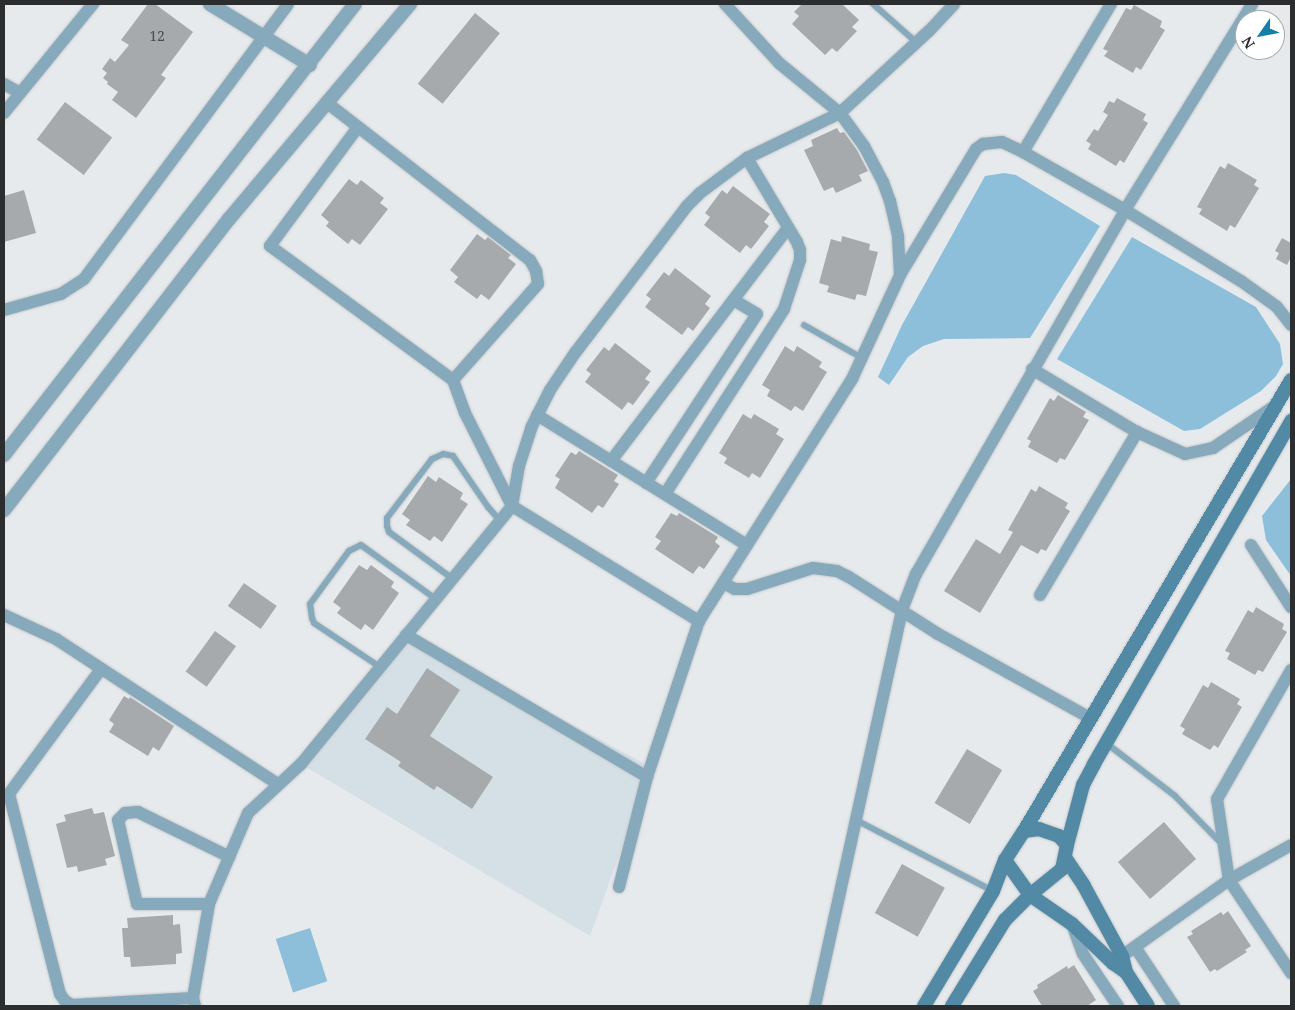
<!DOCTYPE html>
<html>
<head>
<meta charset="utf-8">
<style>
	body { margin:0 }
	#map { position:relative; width:1295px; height:1010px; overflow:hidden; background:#e7eaec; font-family:"Noto Serif",serif }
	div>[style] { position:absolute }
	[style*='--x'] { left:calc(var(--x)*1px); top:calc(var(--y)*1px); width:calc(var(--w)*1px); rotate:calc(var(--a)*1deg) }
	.built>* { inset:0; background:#d5e0e6 }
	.green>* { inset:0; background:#8dbfdb; transform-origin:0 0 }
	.building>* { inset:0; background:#a7aaac; transform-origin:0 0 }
	.roads { filter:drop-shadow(0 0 1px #c5c8ca) drop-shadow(0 0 1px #c5c8ca) }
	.service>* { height:6px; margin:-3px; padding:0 3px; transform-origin:3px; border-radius:3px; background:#86a9bc }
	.minor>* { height:12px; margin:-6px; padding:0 6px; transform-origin:6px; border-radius:6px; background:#86a9bc }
	.tertiary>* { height:14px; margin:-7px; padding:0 7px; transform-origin:7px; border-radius:7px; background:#86a9bc }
	.secondary>* { height:14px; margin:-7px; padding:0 7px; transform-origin:7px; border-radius:7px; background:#5289a5 }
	span { translate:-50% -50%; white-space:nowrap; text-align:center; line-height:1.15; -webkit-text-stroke:4px #fff; paint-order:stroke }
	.number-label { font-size:14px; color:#4a4c4e }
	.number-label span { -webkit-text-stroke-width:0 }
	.frame { position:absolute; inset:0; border:5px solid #2b2d2e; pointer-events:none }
	.north { position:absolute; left:1235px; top:10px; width:50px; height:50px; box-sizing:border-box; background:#fff; border:1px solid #aaabab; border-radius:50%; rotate:237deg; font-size:14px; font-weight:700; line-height:20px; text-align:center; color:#2b2d2e }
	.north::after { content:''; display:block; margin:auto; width:18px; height:22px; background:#177ea8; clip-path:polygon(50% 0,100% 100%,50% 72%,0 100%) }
</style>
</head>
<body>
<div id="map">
	<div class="built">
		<div style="clip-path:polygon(406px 635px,651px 767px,590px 936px,301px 764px)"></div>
	</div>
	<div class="green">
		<div style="clip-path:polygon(1004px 173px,1016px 175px,1100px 226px,1030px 338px,944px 339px,923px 346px,908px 357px,889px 385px,878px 377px,902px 325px,985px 176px)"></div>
		<div style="clip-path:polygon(1132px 237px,1256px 307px,1280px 344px,1283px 364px,1276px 376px,1261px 391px,1200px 429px,1184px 431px,1057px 359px)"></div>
		<div style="clip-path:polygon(1291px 479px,1291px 576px,1266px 540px,1262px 516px)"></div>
		<div style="left:310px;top:928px;width:56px;height:36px;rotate:72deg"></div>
	</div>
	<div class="building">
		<div style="clip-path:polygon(148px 4px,155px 4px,193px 32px,161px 75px,166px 78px,136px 118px,112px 100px,118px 92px,107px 84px,108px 82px,103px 78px,107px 73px,102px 69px,110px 58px,115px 62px,129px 45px,121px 40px)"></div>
		<div style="clip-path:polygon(802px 4px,842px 4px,859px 20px,852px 27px,857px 31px,837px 52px,832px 48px,825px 55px,792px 24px,799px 16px,794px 12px)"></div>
		<div style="clip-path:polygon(1134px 5px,1162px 21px,1160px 27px,1165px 30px,1141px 70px,1136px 67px,1133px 73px,1104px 56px,1108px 51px,1103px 49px,1126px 8px,1131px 10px)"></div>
		<div style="left:475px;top:13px;width:32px;height:91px;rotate:39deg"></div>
		<div style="clip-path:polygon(1117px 98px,1146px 114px,1143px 120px,1148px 123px,1124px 163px,1120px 160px,1116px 166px,1088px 149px,1091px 144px,1086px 141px,1094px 129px,1098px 131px,1108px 115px,1103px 112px,1109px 101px,1114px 103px)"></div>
		<div style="left:65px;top:102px;width:59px;height:47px;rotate:37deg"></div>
		<div style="clip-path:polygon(837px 128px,840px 133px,844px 132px,857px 150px,868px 171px,859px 175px,862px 181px,836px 193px,833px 187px,824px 191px,804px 150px,813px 146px,811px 140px)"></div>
		<div style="clip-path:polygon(1228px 163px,1257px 180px,1254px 185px,1259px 188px,1235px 228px,1230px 225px,1227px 231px,1199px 214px,1202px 209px,1197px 207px,1220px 166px,1225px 169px)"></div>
		<div style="clip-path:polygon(349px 179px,357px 185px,361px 180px,384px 198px,380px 203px,388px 209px,360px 245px,352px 239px,348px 244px,326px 226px,329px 222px,321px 215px)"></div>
		<div style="clip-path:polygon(733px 186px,770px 214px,764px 222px,769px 226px,751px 249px,746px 245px,740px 253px,704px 225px,710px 217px,705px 213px,722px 190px,727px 194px)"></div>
		<div style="clip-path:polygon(24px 190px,36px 233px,4px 242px,4px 196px)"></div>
		<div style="clip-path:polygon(477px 234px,485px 240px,488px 237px,511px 255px,508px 258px,516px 264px,489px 300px,481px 294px,477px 299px,454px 282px,458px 277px,450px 270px)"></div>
		<div style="clip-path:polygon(842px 236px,870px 244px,869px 250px,878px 252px,866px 296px,857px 294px,855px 300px,827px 292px,829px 286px,819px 283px,831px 239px,841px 242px)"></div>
		<div style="clip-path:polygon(1282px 238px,1291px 243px,1291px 257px,1287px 265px,1276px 259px,1279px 253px,1275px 251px)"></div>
		<div style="clip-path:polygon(675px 268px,711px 296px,705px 304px,710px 308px,693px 331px,688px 327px,682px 335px,645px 307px,651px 299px,646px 295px,664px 272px,669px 276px)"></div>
		<div style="clip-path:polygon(615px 343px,651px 371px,645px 379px,650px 382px,633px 405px,628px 402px,622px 410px,585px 382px,591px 374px,586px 370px,604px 347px,609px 351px)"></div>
		<div style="clip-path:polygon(785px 346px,794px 352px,797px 346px,822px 362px,819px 367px,827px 372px,803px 411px,795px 406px,791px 411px,767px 396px,770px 390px,762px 385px)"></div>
		<div style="clip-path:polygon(1058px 395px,1086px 412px,1083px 417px,1089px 420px,1065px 460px,1060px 458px,1057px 463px,1028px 447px,1031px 441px,1027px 439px,1050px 398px,1054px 401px)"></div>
		<div style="clip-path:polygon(743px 414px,751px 419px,754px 414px,779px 429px,776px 434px,784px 439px,760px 478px,752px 473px,749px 478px,724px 463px,727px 458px,719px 453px)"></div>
		<div style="clip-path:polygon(579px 451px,618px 475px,614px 481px,619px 484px,603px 508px,598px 505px,592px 513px,555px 488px,560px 479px,555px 476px,571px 452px,576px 455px)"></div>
		<div style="clip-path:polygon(428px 476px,436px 482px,439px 477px,463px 493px,460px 499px,468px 504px,442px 542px,434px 536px,430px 541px,406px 525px,410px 520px,402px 514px)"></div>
		<div style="clip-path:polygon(1039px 486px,1068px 503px,1065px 508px,1070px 511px,1046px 551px,1041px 549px,1038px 554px,1021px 545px,980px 613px,944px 591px,976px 539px,1000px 554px,1013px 532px,1008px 530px,1025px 500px,1031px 489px,1036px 492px)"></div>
		<div style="clip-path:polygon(671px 513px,677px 516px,679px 513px,718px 537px,715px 542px,720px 546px,704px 569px,699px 566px,693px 574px,655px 549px,661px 541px,655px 537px)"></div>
		<div style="clip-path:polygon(359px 565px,367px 570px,371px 565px,394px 582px,391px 587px,399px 593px,373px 630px,365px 624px,361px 630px,337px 613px,341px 608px,333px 602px)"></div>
		<div style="left:244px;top:583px;width:40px;height:28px;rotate:35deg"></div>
		<div style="clip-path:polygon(1256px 607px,1284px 624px,1282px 629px,1287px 632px,1263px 672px,1258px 670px,1255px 675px,1227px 659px,1230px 653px,1225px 651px,1248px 610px,1253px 613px)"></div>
		<div style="left:215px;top:631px;width:26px;height:50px;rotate:36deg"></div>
		<div style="clip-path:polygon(427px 668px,460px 690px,430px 736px,493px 777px,472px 809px,437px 786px,434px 790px,398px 766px,401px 762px,365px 739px,387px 707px,397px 714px)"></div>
		<div style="clip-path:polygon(1211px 682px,1240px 699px,1237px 704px,1242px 707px,1218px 748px,1214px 745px,1210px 750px,1182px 734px,1185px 729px,1180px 726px,1203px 685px,1208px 688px)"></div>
		<div style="clip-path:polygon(124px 696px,129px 699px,130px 697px,174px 726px,159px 751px,153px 747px,148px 756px,109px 732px,114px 724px,109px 720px)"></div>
		<div style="left:967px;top:749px;width:41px;height:63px;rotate:31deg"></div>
		<div style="clip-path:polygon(92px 808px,94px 814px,104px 812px,115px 856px,105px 859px,107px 865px,78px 872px,77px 866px,67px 868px,56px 824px,66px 821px,64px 815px)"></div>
		<div style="left:1164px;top:822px;width:49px;height:61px;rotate:49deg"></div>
		<div style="left:902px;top:864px;width:49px;height:56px;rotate:29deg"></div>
		<div style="clip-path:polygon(1228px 911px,1251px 946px,1245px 950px,1247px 952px,1217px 971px,1215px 969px,1210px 972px,1187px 937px,1193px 934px,1191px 931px,1221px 912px,1223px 915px)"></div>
		<div style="clip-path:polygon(173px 915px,173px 925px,180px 924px,182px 953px,176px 954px,176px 964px,131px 967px,130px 957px,124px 957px,122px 928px,128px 928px,127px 918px)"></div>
		<div style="clip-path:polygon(1074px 965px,1096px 1000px,1087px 1006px,1042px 1006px,1033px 991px,1038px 988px,1037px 985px,1067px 966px,1068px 969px)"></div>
	</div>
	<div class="roads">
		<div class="service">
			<div style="--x:873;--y:4;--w:57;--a:41.5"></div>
			<div style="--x:804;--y:325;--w:67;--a:29.6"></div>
			<div style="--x:453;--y:579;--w:79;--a:-143.7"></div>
			<div style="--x:389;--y:532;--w:6;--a:-108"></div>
			<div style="--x:387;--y:526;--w:8;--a:-90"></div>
			<div style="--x:387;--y:518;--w:74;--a:-52.7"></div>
			<div style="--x:432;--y:459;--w:12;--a:-24"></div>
			<div style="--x:443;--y:454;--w:10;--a:11"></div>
			<div style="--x:453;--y:456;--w:62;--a:55.5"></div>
			<div style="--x:488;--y:507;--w:18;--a:49"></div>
			<div style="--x:380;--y:667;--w:79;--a:-146.3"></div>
			<div style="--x:314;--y:623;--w:5;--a:-112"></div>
			<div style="--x:312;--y:618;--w:14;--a:-98"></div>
			<div style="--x:310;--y:604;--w:66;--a:-53.7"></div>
			<div style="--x:349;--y:551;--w:13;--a:-27"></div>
			<div style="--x:361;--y:545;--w:92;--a:35.8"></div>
			<div style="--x:1106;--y:743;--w:87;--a:37.5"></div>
			<div style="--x:1175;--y:796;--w:67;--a:45.6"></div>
			<div style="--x:856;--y:820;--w:154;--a:27.4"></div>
		</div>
		<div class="minor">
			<div style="--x:725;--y:4;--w:80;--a:47.5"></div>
			<div style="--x:779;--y:63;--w:79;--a:39.3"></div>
			<div style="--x:840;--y:113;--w:41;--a:54"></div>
			<div style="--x:864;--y:146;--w:41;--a:62.2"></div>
			<div style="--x:883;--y:182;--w:20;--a:70"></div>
			<div style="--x:890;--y:201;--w:37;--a:77"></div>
			<div style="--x:898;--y:237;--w:38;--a:87"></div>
			<div style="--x:4;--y:84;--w:18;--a:29"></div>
			<div style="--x:326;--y:102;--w:258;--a:37.8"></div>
			<div style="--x:530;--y:260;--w:13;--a:61"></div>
			<div style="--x:536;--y:271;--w:13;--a:81"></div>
			<div style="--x:538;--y:284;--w:128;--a:131.5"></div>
			<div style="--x:4;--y:113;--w:141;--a:-50.8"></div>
			<div style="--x:358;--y:127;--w:148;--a:126.5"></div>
			<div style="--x:270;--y:246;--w:227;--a:36.2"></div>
			<div style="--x:453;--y:380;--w:35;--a:70"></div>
			<div style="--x:465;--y:413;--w:104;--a:63.2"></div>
			<div style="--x:512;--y:506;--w:220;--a:31.6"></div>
			<div style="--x:1023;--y:152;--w:172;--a:-59.3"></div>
			<div style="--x:4;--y:310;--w:59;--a:-15.7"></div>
			<div style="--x:61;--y:294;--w:27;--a:-33"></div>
			<div style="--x:84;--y:279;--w:342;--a:-53.4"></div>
			<div style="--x:1032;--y:369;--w:122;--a:31"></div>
			<div style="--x:1137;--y:432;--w:53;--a:24.6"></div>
			<div style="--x:1185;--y:454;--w:29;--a:-12"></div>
			<div style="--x:1213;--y:448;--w:76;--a:-34.3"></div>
			<div style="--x:537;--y:415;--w:247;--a:31.8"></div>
			<div style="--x:611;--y:461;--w:293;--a:-52.8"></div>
			<div style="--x:646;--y:483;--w:202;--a:-56.7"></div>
			<div style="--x:757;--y:314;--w:27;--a:-149"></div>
			<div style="--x:665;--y:494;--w:220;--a:-57.2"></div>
			<div style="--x:784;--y:309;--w:52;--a:-71.9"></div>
			<div style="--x:800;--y:260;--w:10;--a:-90"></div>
			<div style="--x:800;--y:250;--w:9;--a:-111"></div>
			<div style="--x:797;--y:242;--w:98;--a:-120.8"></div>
			<div style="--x:1251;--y:545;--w:74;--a:57.2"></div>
			<div style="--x:723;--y:583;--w:13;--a:27"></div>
			<div style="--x:735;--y:589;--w:12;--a:0"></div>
			<div style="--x:747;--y:589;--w:69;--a:-17.7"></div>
			<div style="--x:813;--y:568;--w:24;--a:7"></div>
			<div style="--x:837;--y:571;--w:13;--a:27"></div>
			<div style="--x:849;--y:577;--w:106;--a:32.6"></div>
			<div style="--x:938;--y:634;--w:174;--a:28.9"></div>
			<div style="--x:1040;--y:595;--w:190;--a:-59.2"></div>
			<div style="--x:4;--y:615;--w:57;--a:24.8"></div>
			<div style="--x:56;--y:639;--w:265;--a:33.2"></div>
			<div style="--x:406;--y:635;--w:280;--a:30.5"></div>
			<div style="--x:101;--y:669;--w:155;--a:126.4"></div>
			<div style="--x:9;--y:794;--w:206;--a:75.7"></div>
			<div style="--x:60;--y:994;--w:9;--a:54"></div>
			<div style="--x:65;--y:1001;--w:8;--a:30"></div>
			<div style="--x:72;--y:1005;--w:121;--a:-3.3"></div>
			<div style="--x:1291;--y:670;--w:149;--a:119.8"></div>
			<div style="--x:1217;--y:799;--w:82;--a:81.6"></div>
			<div style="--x:1229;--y:880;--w:112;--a:56.3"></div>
			<div style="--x:619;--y:887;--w:114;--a:-75.7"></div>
			<div style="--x:647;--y:777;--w:164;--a:-71.6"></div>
			<div style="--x:699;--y:621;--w:286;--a:-57.7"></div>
			<div style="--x:852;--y:379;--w:115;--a:-65.2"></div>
			<div style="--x:900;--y:275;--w:147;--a:-58.9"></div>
			<div style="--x:976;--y:149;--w:9;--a:-36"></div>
			<div style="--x:983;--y:144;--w:19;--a:-6"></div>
			<div style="--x:1002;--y:142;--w:23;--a:25"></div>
			<div style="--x:1023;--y:152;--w:117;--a:29.6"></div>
			<div style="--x:1125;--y:210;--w:136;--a:31.5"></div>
			<div style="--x:1241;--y:281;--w:44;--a:35.8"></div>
			<div style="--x:1277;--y:307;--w:23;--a:52"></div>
			<div style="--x:209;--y:904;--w:72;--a:180"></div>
			<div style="--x:137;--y:904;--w:86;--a:-102.7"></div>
			<div style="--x:118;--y:820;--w:10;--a:-45"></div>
			<div style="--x:125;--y:813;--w:13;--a:-4"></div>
			<div style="--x:138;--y:812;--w:102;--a:26.1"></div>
			<div style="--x:1072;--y:924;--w:32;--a:70"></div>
			<div style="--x:1083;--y:954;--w:63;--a:56.1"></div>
			<div style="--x:1135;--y:947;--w:71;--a:56.5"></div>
			<div style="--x:1122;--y:956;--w:131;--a:-35.4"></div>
			<div style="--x:1229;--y:880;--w:71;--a:-29.4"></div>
			<div style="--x:195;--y:1006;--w:8;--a:-104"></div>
			<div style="--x:193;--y:998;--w:95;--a:-80.3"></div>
			<div style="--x:209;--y:904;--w:99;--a:-66.8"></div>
			<div style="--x:248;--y:813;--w:72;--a:-42.8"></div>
			<div style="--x:301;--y:764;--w:333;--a:-50.7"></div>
			<div style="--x:512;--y:506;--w:41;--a:-80.1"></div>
			<div style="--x:519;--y:466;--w:40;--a:-72"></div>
			<div style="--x:531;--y:428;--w:42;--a:-63.4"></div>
			<div style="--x:550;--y:390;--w:45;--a:-56"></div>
			<div style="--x:575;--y:353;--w:185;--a:-52.7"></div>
			<div style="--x:687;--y:206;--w:18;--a:-45"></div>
			<div style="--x:700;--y:193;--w:59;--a:-36.7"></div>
			<div style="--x:747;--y:158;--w:103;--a:-25.8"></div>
			<div style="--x:840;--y:113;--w:122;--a:-42.7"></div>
			<div style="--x:930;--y:30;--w:35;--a:-47"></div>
			<div style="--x:815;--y:1006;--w:405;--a:-77.6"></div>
			<div style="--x:902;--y:610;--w:39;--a:-69"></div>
			<div style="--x:916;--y:574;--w:420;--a:-60.1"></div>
			<div style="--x:1125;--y:210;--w:242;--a:-58.3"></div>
		</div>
		<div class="tertiary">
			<div style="--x:210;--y:4;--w:117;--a:31.4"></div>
			<div style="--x:4;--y:455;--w:571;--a:-52.11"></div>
			<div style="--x:4;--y:510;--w:368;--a:-52.3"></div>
			<div style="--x:229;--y:219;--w:281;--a:-49.9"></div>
		</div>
		<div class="secondary">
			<div style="--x:1067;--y:845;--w:62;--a:-75.1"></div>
			<div style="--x:1083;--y:785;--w:24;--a:-62"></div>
			<div style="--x:1094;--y:764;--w:396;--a:-60.1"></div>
			<div style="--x:1066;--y:859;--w:32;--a:56"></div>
			<div style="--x:1084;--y:886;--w:80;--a:61.5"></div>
			<div style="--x:1122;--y:956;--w:16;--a:76"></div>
			<div style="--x:1126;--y:972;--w:40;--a:57.1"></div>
			<div style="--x:1005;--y:860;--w:43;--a:54.5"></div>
			<div style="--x:1030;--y:895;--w:41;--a:-39.1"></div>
			<div style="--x:1062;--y:869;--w:25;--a:-78"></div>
			<div style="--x:1067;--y:845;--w:12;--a:-132"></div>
			<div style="--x:1059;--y:836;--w:21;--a:-161"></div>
			<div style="--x:1039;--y:829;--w:15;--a:172"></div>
			<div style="--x:924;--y:1006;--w:134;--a:-59"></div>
			<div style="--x:993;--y:891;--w:33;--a:-69"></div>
			<div style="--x:1005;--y:860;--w:35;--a:-57"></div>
			<div style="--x:1024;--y:831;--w:524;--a:-59.37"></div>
			<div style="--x:952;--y:1006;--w:101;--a:-58.4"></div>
			<div style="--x:1005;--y:920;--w:35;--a:-45"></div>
			<div style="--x:1030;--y:895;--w:51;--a:34.6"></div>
			<div style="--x:1072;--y:924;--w:57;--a:43.6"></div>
			<div style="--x:1113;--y:963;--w:16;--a:35"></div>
		</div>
	</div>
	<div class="number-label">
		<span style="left:157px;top:36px">12</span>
	</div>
	<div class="frame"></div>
	<div class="north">N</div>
</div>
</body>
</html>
